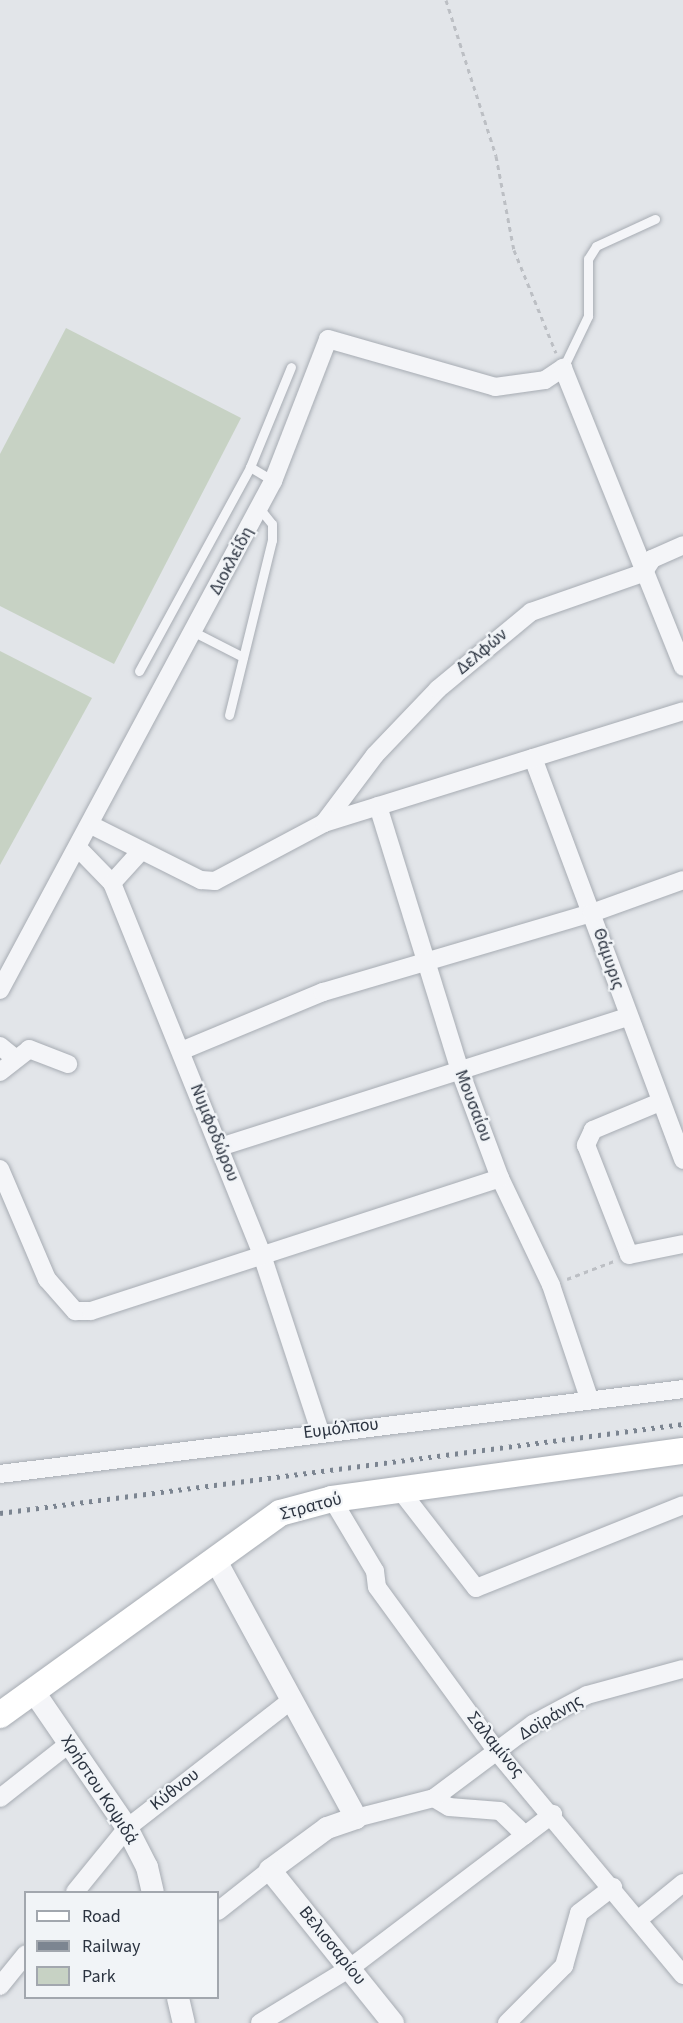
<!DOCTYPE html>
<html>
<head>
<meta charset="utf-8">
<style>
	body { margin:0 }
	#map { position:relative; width:683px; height:2023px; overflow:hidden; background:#e2e5e9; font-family:"Source Sans 3",sans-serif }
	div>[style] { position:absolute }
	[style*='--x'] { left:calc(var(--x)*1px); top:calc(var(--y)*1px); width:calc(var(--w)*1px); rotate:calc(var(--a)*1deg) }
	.green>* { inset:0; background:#c7d2c4 }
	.path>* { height:3px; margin-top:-1.5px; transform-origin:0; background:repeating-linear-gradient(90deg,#bcbfc4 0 4.5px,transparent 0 9px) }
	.roads { filter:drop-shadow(0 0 2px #a7acb3) drop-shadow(0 0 2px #a7acb3) }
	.service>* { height:9px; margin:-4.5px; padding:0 4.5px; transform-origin:4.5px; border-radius:4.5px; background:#f4f5f8 }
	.minor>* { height:18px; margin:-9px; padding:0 9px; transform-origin:9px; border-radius:9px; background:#f4f5f8 }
	.tertiary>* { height:22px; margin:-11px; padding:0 11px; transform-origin:11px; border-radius:11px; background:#f4f5f8 }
	.secondary>* { height:26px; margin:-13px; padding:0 13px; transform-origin:13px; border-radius:13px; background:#fff }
	.rail>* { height:4.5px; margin-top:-2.25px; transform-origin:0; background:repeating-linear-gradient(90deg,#7c8591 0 3px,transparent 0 9px) }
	span { translate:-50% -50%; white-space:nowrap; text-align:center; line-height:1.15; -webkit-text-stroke:4.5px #f1f4f7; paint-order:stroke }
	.street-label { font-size:18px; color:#2b3340 }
	.legend { position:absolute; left:24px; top:1891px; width:195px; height:108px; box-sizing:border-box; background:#f1f4f7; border:2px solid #a2a7ae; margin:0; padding:8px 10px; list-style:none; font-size:18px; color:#2b3340 }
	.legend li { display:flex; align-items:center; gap:12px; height:30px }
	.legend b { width:30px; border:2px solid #a2a7ae }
</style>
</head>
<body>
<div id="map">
	<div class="green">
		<div style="clip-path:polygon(66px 328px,241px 418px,114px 664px,0 606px,0 454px)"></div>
		<div style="clip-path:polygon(0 651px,92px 698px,0 865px)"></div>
	</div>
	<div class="path">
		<div style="--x:446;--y:0;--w:164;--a:72.2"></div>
		<div style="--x:496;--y:156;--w:96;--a:79.2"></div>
		<div style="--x:514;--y:250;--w:111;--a:67.8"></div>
		<div style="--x:567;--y:1279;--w:50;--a:-21"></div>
	</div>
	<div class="roads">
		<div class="service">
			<div style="--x:563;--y:368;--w:58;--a:-64.3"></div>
			<div style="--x:588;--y:316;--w:57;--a:-90"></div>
			<div style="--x:588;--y:259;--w:15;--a:-58"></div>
			<div style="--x:596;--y:246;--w:65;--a:-24.6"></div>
			<div style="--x:250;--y:467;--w:27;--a:31"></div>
			<div style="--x:194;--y:632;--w:55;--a:27"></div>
			<div style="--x:139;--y:671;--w:232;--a:-61.4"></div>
			<div style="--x:250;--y:467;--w:108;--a:-67.7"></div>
			<div style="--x:229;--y:715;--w:180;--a:-76.2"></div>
			<div style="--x:272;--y:540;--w:16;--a:-90"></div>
			<div style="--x:272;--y:524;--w:21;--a:-129"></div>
		</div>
		<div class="minor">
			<div style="--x:533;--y:758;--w:429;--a:69.5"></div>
			<div style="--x:378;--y:806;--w:277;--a:72.8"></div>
			<div style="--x:460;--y:1071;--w:114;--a:69.5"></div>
			<div style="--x:500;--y:1178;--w:119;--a:64.5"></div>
			<div style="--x:551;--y:1285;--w:119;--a:71.4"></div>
			<div style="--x:324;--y:823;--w:85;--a:-53.1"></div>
			<div style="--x:375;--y:755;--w:91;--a:-46.3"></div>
			<div style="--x:438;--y:689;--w:121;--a:-39.6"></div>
			<div style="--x:531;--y:612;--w:119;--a:-19.2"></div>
			<div style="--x:643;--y:573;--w:17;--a:-57"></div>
			<div style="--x:652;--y:559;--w:34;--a:-24"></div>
			<div style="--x:93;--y:826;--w:121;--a:26.6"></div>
			<div style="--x:201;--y:880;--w:14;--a:4"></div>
			<div style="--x:215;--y:881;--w:123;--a:-28"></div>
			<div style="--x:324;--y:823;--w:376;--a:-17.3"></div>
			<div style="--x:80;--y:850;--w:46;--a:45.9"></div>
			<div style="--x:112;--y:883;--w:401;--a:68"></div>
			<div style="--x:262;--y:1255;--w:185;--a:71.8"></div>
			<div style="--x:112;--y:883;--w:43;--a:-47.8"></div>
			<div style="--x:0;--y:990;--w:578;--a:-61.79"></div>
			<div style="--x:273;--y:481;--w:152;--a:-68.8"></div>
			<div style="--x:328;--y:339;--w:174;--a:16"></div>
			<div style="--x:495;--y:387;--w:50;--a:-8"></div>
			<div style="--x:545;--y:380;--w:22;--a:-34"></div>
			<div style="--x:563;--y:368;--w:322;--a:68.1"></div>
			<div style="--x:0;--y:1046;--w:19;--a:39"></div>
			<div style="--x:181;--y:1051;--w:154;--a:-22.6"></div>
			<div style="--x:323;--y:992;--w:280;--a:-16.4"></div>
			<div style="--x:592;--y:913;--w:97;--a:-19.9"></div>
			<div style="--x:0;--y:1072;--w:37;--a:-38"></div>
			<div style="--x:29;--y:1049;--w:42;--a:21"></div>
			<div style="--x:660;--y:1102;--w:73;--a:157.3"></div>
			<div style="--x:593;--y:1130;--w:17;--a:115"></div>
			<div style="--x:586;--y:1145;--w:118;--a:68.6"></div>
			<div style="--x:629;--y:1255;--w:55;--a:-11.5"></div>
			<div style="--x:220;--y:1147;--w:428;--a:-17.7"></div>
			<div style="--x:0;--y:1169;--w:120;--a:66.9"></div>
			<div style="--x:47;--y:1279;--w:43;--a:48.8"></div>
			<div style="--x:75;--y:1311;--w:16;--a:0"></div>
			<div style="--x:91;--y:1311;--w:430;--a:-18"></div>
			<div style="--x:0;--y:1474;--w:688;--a:-7.09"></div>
			<div style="--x:400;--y:1490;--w:124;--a:52.2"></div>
			<div style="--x:476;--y:1588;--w:223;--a:-21.8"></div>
			<div style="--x:332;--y:1499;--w:84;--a:59.2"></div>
			<div style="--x:375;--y:1571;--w:16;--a:83"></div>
			<div style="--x:377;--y:1587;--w:205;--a:53.9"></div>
			<div style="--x:498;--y:1753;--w:289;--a:50.2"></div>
			<div style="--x:0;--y:1798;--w:89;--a:-38.2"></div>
			<div style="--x:434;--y:1798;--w:17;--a:31"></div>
			<div style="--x:449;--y:1807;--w:51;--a:4.5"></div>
			<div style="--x:500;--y:1811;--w:35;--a:44"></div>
			<div style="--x:356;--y:1818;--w:81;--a:-14.4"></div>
			<div style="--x:434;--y:1798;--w:124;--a:-36.8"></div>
			<div style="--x:533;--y:1724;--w:61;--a:-28.2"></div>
			<div style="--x:587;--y:1695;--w:99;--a:-15.2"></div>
			<div style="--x:75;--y:1892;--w:82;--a:-50.9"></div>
			<div style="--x:127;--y:1828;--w:205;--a:-37.9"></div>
			<div style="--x:218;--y:1911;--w:66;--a:-38.3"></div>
			<div style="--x:639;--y:1919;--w:57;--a:-39.3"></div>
			<div style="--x:0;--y:1986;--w:41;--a:-50.9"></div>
			<div style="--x:260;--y:2023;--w:105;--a:-31.4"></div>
			<div style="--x:350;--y:1968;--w:255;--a:-37.2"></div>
			<div style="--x:507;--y:2023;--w:81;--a:-45"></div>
			<div style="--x:564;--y:1966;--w:55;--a:-74.2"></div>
			<div style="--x:579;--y:1913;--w:43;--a:-37.4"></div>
		</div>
		<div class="tertiary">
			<div style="--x:215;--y:1559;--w:295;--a:61.4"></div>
			<div style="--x:356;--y:1818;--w:31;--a:161"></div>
			<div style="--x:327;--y:1828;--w:71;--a:143.6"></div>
			<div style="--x:270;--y:1870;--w:196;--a:51.2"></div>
			<div style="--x:34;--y:1692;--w:165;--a:55.6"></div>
			<div style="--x:127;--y:1828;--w:44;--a:62.9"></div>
			<div style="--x:147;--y:1867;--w:26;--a:77"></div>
			<div style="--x:178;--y:1998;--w:26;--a:77"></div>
		</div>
		<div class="secondary">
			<div style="--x:0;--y:1715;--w:345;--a:-35.8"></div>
			<div style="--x:280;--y:1513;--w:54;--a:-15.1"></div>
			<div style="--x:332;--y:1499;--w:354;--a:-7.8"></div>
		</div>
	</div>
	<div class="rail">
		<div style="--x:0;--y:1513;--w:689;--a:-7.42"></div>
	</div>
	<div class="street-label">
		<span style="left:232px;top:561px;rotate:-62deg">Διοκλείδη</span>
		<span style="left:482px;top:652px;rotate:-40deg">Δελφών</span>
		<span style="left:608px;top:959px;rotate:71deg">Θάμυρις</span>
		<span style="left:473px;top:1106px;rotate:69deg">Μουσαίου</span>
		<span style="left:214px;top:1133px;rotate:68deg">Νυμφοδώρου</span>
		<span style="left:341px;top:1429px;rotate:-7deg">Ευμόλπου</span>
		<span style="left:311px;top:1507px;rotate:-15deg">Στρατού</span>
		<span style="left:551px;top:1718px;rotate:-31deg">Δοϊράνης</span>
		<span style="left:495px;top:1745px;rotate:51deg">Σαλαμίνος</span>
		<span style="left:99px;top:1790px;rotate:57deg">Χρήστου Κοψιδά</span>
		<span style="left:175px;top:1790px;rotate:-38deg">Κύθνου</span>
		<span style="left:332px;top:1946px;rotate:51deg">Βελισσαρίου</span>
	</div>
	<ul class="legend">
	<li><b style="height:8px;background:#fff"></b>Road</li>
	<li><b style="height:8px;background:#7c8591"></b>Railway</li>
	<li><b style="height:16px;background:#c7d2c4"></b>Park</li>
	</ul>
</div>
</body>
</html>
